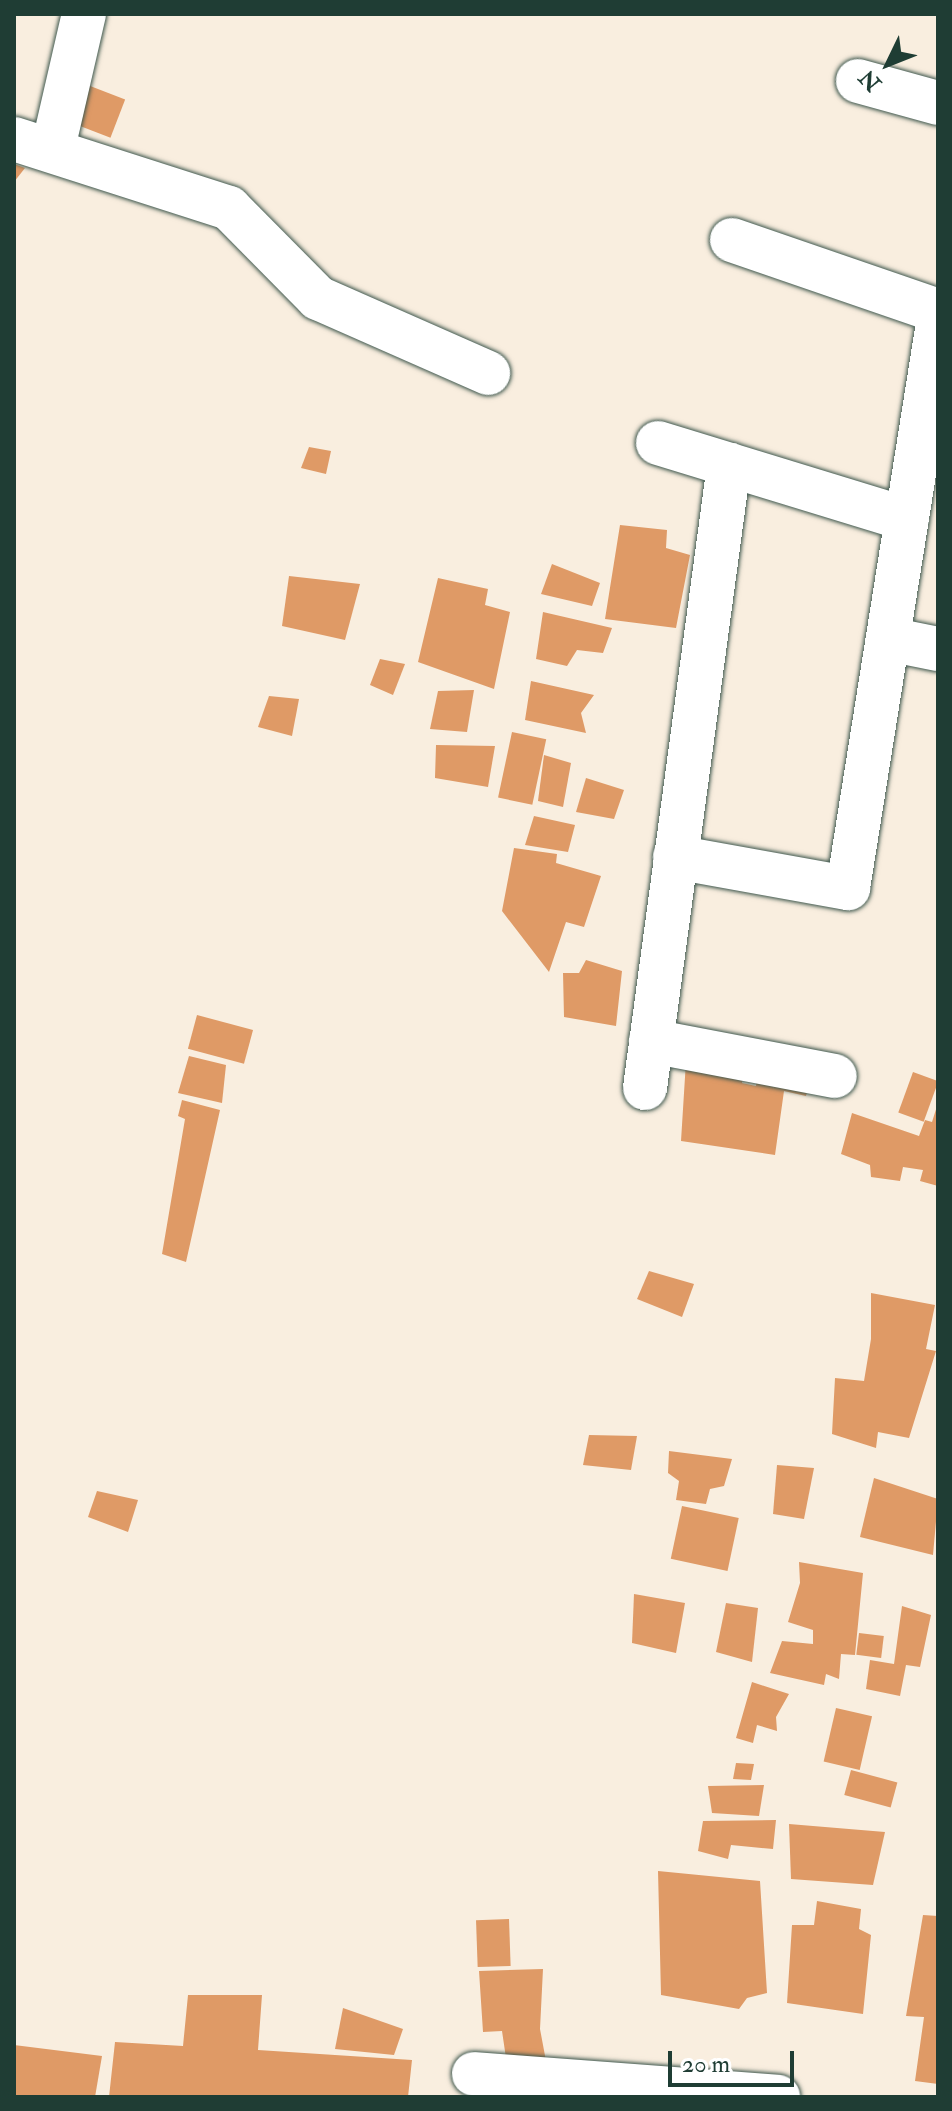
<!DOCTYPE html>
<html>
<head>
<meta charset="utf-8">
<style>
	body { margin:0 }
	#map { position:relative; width:952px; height:2111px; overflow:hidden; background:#f9eedf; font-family:"IM FELL Double Pica",serif }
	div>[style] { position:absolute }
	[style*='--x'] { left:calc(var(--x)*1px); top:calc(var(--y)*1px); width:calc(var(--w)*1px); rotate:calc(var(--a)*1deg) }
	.building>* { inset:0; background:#df9a66; transform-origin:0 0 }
	.roads { filter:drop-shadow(0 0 2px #40584e) drop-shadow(0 0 2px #40584e) }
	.minor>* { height:44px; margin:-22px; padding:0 22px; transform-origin:22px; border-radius:22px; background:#fff }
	span { translate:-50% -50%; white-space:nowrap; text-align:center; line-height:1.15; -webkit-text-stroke:6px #fff; paint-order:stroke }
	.frame { position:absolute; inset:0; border:16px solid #1f3d34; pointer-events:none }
	.north { position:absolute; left:848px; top:24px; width:80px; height:80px; -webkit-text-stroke:6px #fff; paint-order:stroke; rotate:227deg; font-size:22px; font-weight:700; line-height:32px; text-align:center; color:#1f3d34 }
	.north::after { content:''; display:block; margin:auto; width:28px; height:36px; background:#1f3d34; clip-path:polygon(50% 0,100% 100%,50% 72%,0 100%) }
	.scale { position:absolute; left:668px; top:2051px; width:126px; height:36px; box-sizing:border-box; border:4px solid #1f3d34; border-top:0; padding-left:10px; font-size:24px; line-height:28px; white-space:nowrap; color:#1f3d34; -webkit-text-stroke:6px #fff; paint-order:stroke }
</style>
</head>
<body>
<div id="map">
	<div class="building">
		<div style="left:85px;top:84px;width:43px;height:41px;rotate:21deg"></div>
		<div style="clip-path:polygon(14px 164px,25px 168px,14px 182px)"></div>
		<div style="clip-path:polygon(309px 447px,331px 451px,326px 474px,301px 468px)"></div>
		<div style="clip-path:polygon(620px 525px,667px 530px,666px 548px,690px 555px,676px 628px,605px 619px)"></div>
		<div style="clip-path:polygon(552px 564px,600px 583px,592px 606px,541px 594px)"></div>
		<div style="clip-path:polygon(289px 576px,360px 584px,345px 640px,282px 626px)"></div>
		<div style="clip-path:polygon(438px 578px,488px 589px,485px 605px,510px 612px,494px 689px,418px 662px)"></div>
		<div style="clip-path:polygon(543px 612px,612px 628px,603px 653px,577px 650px,567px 666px,536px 659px)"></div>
		<div style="clip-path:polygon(380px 659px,405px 664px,393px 695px,370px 685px)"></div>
		<div style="clip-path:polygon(531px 681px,594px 695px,581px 713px,586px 733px,525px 720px)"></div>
		<div style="clip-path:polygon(474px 690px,467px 732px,430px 729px,438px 691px)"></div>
		<div style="clip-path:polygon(269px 696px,299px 699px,292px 736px,258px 727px)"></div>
		<div style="left:512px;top:732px;width:35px;height:67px;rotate:12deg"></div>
		<div style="clip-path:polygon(436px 745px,495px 746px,488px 787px,435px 778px)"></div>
		<div style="clip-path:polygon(544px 755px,571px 763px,563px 807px,538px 801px)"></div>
		<div style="clip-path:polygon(586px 778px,624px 790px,614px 819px,576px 812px)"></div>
		<div style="clip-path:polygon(534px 816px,575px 825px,568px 852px,525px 845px)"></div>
		<div style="clip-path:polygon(514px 848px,557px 854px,556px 863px,601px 876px,584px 927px,566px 922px,549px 972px,502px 911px)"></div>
		<div style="clip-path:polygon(586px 960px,622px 971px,616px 1026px,564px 1017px,563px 973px,579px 973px)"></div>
		<div style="left:197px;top:1015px;width:58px;height:35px;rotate:15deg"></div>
		<div style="clip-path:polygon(189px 1056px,226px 1065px,222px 1103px,178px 1093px)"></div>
		<div style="clip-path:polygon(686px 1061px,745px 1066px,742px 1083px,756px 1086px,758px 1065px,775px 1067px,773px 1089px,777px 1069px,811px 1074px,806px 1096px,784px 1091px,775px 1155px,681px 1141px)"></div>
		<div style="left:913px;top:1072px;width:27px;height:43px;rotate:20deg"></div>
		<div style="clip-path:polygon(182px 1100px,220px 1110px,186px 1262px,162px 1254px,185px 1119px,178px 1116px)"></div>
		<div style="clip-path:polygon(938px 1103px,938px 1186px,920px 1181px,923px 1170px,903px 1167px,900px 1181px,871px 1177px,870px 1165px,841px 1154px,852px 1113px,919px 1136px,925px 1120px,932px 1122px)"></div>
		<div style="clip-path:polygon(649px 1271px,694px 1284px,682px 1317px,637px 1299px)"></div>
		<div style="clip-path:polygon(871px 1293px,935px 1305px,926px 1349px,936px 1351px,909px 1438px,878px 1432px,876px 1448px,832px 1434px,835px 1378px,864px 1381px,871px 1339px)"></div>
		<div style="clip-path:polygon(589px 1435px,637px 1436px,631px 1470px,583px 1465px)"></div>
		<div style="clip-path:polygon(669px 1451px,732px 1459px,724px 1486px,710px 1489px,706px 1504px,676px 1500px,679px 1481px,668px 1473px)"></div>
		<div style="clip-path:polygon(777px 1465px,814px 1468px,804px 1519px,773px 1514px)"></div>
		<div style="clip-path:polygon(874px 1478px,938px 1499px,933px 1555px,860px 1537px)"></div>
		<div style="clip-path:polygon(97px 1491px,138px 1500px,128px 1532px,88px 1517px)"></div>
		<div style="left:682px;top:1506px;width:58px;height:54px;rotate:12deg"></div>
		<div style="clip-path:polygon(799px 1562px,863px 1573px,855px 1655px,841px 1654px,839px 1679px,826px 1674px,824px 1685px,770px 1673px,782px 1641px,813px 1644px,813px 1630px,788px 1622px,800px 1583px)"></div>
		<div style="clip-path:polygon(634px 1594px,685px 1603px,676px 1653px,632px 1643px)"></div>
		<div style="clip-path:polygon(726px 1603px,758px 1608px,752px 1662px,716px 1652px)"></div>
		<div style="clip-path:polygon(902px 1606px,931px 1615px,920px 1667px,906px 1665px,900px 1696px,866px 1689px,870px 1660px,894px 1664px)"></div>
		<div style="left:859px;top:1633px;width:25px;height:22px;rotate:7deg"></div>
		<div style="clip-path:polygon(752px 1682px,789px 1694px,776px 1717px,777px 1731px,757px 1725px,753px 1743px,736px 1738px)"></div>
		<div style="left:836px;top:1708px;width:37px;height:55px;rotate:13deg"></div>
		<div style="clip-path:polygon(736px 1763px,754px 1764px,751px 1780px,733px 1779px)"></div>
		<div style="left:851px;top:1770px;width:48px;height:26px;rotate:15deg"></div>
		<div style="clip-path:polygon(764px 1785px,759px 1816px,712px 1813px,708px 1786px)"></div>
		<div style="clip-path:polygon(776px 1820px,773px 1849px,731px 1845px,728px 1859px,698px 1851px,703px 1821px)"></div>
		<div style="clip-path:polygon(789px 1824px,885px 1832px,873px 1885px,791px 1879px)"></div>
		<div style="clip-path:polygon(658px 1871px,760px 1881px,767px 1993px,747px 1998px,739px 2009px,661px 1995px)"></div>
		<div style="clip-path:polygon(817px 1901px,861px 1909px,859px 1929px,871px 1935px,863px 2014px,787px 2003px,792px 1925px,814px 1925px)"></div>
		<div style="clip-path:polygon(923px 1915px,938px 1916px,938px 2084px,915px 2081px,924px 2017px,906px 2016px)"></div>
		<div style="left:509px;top:1919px;width:47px;height:33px;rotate:88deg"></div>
		<div style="clip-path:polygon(543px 1969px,540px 2029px,546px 2061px,506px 2058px,502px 2031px,483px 2032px,479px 1971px)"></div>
		<div style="clip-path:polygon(188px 1995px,262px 1995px,258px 2050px,412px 2060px,408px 2097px,109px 2097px,115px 2042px,183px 2046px)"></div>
		<div style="clip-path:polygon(343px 2008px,403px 2029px,394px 2055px,335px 2049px)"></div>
		<div style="clip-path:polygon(14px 2045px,102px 2056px,95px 2097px,14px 2097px)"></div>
	</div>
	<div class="roads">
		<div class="minor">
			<div style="--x:858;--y:81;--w:83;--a:15.4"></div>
			<div style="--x:14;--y:139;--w:226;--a:17.8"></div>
			<div style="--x:229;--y:208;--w:127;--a:45.3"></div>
			<div style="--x:318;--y:298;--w:186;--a:23.8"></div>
			<div style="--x:53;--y:148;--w:138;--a:-77"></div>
			<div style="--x:732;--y:240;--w:218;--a:19"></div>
			<div style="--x:658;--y:443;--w:260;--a:17"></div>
			<div style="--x:888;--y:639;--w:51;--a:11.3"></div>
			<div style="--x:675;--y:857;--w:176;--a:10.2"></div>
			<div style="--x:848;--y:888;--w:572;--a:-80.95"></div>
			<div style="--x:651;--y:1041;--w:187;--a:10.8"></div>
			<div style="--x:645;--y:1088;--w:629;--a:-82.32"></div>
			<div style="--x:474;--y:2074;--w:305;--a:4.3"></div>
		</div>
	</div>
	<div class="frame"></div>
	<div class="north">N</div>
	<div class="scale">20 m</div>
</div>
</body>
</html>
